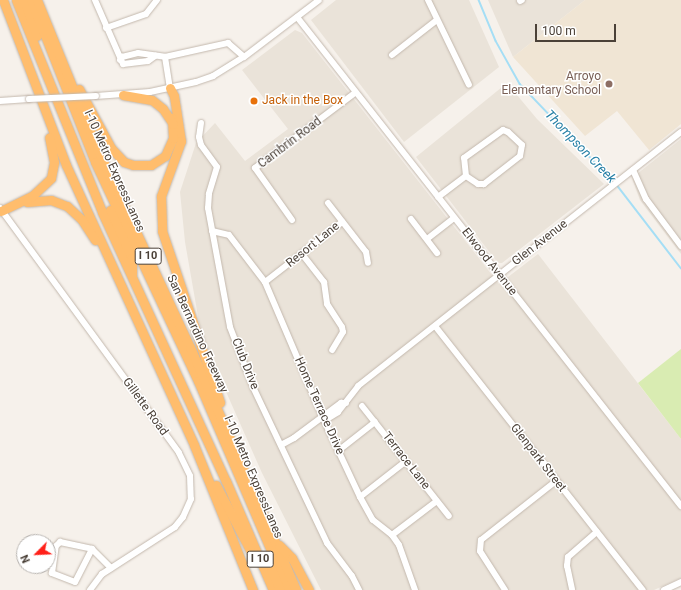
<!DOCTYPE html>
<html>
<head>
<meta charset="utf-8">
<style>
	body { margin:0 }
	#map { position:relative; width:681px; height:590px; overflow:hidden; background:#f6f1eb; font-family:Roboto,sans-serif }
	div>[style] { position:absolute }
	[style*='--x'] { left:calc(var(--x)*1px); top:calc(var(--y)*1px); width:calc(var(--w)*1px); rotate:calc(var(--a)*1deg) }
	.residential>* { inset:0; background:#eae3d9 }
	.education>* { inset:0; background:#f0e5d4 }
	.green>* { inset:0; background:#d9ecb2 }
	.stream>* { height:1.5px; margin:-0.75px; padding:0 0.75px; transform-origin:0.75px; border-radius:0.75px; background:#a5def5 }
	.roads { filter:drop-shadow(0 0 1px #c3b8ad) drop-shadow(0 0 1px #c3b8ad) }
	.minor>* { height:6px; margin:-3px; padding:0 3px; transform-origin:3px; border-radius:3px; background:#fff }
	.highway>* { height:9px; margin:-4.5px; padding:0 4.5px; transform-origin:4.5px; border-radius:4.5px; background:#ffbd6d }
	.bridges { filter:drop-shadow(0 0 1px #c3b8ad) drop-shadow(0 0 1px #c3b8ad) }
	.minor-bridge>* { height:6px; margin:-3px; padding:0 3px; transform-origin:3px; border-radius:3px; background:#fff }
	.dots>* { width:11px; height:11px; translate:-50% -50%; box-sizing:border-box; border:2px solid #fff; border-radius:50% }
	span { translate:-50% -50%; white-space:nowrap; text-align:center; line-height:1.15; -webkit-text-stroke:3px #fff; paint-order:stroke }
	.shield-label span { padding:1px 3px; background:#fff; border:1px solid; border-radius:3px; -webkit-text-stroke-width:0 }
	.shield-label { font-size:11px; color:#4b4138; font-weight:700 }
	.education-label { font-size:12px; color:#785e54 }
	.right { translate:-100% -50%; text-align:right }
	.food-label { font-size:12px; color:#c56008 }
	.left { translate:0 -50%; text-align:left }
	.street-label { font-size:12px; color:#4b4138 }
	.water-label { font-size:13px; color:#257fa5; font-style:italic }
	.north { position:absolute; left:16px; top:534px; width:40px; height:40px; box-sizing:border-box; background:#fff; border:1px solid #b7b3af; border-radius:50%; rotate:246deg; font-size:11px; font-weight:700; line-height:16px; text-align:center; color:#4b4138 }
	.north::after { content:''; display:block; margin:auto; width:14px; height:18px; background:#ff2019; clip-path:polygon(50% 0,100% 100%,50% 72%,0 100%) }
	.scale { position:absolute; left:535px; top:24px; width:81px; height:18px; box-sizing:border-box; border:2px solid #4b4138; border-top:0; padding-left:5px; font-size:12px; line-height:14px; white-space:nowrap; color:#4b4138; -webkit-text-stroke:3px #fff; paint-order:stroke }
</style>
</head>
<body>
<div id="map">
	<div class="residential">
		<div style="clip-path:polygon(336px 0,469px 0,499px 67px,404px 142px,311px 20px)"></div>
		<div style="clip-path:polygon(488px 0,585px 0,513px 57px)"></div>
		<div style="clip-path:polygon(295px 30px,302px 33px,499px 284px,538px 254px,681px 439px,681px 578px,654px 590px,321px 590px,262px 473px,212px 360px,199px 322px,185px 242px,180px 192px,196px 143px,215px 123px,245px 161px,288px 129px,242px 70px)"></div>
		<div style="clip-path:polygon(507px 83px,537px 119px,604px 184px,502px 263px,498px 263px,416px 157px)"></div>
		<div style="clip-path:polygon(681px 139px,681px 254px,640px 200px,632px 178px)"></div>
	</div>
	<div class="education">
		<div style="clip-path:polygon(585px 0,681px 0,681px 124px,649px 150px,617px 111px,585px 136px,513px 57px)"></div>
	</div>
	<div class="green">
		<div style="clip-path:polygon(681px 349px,681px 439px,638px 383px)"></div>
	</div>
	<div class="stream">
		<div style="--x:479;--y:0;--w:44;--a:67.5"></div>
		<div style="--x:496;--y:41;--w:49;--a:60.8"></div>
		<div style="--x:520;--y:84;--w:136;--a:46.2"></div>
		<div style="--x:617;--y:185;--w:105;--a:52.4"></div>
	</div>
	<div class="roads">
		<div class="minor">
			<div style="--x:95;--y:0;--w:70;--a:66.4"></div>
			<div style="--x:123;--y:64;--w:25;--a:-7"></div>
			<div style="--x:148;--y:61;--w:9;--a:-36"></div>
			<div style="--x:428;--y:0;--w:94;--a:64.2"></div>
			<div style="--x:520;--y:1;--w:2;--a:-27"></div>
			<div style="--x:297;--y:17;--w:622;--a:51.86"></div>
			<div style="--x:106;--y:28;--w:42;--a:-19.3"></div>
			<div style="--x:146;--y:14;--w:18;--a:-52"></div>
			<div style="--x:392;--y:55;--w:57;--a:-37.9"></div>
			<div style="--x:165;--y:57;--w:31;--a:81"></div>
			<div style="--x:120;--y:60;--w:4;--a:-56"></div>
			<div style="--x:122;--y:57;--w:16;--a:-14"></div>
			<div style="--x:138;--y:53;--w:27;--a:8"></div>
			<div style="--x:165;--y:57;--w:65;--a:-12.5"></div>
			<div style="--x:228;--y:43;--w:21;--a:41"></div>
			<div style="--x:96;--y:96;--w:54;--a:-4.2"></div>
			<div style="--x:150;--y:92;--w:47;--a:-12.3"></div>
			<div style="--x:196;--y:82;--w:18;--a:-19"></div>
			<div style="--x:213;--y:76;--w:36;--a:-32"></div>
			<div style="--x:244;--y:57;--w:94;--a:-37.2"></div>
			<div style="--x:0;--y:101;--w:29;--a:-4"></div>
			<div style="--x:201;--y:123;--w:14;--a:98"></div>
			<div style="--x:199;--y:137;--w:8;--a:76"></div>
			<div style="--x:201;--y:145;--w:27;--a:54"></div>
			<div style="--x:217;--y:167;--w:28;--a:107"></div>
			<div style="--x:209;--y:194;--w:14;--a:94"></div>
			<div style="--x:208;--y:208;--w:121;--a:79.5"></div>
			<div style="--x:230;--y:327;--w:64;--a:69"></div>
			<div style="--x:253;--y:387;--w:173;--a:64.6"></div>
			<div style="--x:327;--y:543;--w:41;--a:52.9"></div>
			<div style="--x:352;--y:576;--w:16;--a:63"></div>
			<div style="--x:503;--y:130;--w:5;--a:22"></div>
			<div style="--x:508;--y:132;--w:19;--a:43"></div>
			<div style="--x:522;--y:145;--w:11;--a:100"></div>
			<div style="--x:520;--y:156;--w:46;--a:142.1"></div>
			<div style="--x:484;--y:184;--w:6;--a:180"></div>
			<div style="--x:478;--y:184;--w:14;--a:-146"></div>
			<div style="--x:466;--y:176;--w:18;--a:-96"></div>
			<div style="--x:464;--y:158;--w:48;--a:-35.7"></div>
			<div style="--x:633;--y:170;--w:32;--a:66"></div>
			<div style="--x:646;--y:199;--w:59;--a:53.3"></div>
			<div style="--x:438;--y:197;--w:35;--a:-37"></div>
			<div style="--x:328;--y:203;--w:62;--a:52.2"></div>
			<div style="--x:366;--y:252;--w:11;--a:80"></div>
			<div style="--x:0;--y:208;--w:303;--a:53.8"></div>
			<div style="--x:179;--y:453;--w:25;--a:64"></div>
			<div style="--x:190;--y:476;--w:23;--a:88"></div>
			<div style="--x:191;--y:499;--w:20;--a:114"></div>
			<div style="--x:183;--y:517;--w:13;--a:129"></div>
			<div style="--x:175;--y:527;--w:87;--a:147.2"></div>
			<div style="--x:102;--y:574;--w:20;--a:127"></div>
			<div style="--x:411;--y:219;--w:43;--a:52.6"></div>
			<div style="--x:292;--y:220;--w:64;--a:-125.4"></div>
			<div style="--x:255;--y:168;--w:125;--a:-36.9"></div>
			<div style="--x:212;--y:231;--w:17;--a:13"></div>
			<div style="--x:229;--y:235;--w:59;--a:52.5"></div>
			<div style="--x:265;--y:282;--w:148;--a:66.9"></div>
			<div style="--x:323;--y:418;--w:87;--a:64.9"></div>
			<div style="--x:360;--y:497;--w:26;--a:61"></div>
			<div style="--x:373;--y:520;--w:24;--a:38"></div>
			<div style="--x:392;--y:535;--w:12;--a:55"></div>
			<div style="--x:399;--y:545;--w:48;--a:70.4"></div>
			<div style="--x:427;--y:239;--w:34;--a:-38"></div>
			<div style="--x:302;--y:254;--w:36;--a:52"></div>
			<div style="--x:324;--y:282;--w:22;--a:82"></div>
			<div style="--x:327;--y:304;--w:27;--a:57"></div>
			<div style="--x:342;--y:327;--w:5;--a:79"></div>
			<div style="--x:343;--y:332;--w:21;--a:121"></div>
			<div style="--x:265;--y:282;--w:98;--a:-37.9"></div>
			<div style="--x:435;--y:326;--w:336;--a:51.8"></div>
			<div style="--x:362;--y:406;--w:140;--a:51.7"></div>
			<div style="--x:323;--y:418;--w:4;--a:14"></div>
			<div style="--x:327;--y:419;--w:13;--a:-32"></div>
			<div style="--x:338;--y:412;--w:33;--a:-52"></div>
			<div style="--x:358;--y:386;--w:411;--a:-38.2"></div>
			<div style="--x:281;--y:445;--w:15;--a:-28"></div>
			<div style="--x:294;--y:438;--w:59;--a:-36.7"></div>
			<div style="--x:341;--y:403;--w:5;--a:0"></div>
			<div style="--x:338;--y:451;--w:47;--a:-38.1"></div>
			<div style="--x:360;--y:497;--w:58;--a:-38"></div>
			<div style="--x:392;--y:535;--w:56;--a:-37.1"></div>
			<div style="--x:92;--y:549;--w:37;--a:117"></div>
			<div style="--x:75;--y:582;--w:25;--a:-159"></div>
			<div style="--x:52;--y:573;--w:27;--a:-82"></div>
			<div style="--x:56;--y:546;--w:6;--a:-45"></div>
			<div style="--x:60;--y:542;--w:33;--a:12"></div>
			<div style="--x:92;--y:549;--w:27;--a:45"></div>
			<div style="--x:572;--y:589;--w:24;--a:-102"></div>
			<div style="--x:567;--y:566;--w:9;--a:-84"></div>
			<div style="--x:568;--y:557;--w:38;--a:-41"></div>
			<div style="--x:505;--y:590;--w:46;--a:-122.7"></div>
			<div style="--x:480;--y:551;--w:11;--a:-85"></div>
			<div style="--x:481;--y:540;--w:95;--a:-38.2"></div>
			<div style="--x:664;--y:590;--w:19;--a:-25"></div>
		</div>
		<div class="highway">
			<div style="--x:3;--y:0;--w:177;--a:69.1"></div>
			<div style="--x:66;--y:165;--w:308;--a:65.4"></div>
			<div style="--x:194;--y:445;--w:157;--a:67.9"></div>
			<div style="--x:16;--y:0;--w:229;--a:67.9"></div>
			<div style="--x:102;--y:212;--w:296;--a:65.3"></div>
			<div style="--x:226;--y:481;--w:119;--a:66.7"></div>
			<div style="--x:24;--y:0;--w:38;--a:70"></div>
			<div style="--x:31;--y:0;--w:174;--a:68.4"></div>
			<div style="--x:95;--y:162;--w:242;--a:64.8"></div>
			<div style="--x:198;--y:381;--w:228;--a:66.7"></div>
			<div style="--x:37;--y:0;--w:160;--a:67.9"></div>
			<div style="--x:97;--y:148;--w:220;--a:65"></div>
			<div style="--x:190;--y:347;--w:265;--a:66.4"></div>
			<div style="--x:170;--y:88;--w:9;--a:63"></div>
			<div style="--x:174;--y:96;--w:46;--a:81.2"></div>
			<div style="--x:181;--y:141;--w:59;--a:110"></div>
			<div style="--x:161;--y:196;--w:35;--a:88"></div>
			<div style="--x:162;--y:231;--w:181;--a:71.3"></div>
			<div style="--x:79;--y:89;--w:67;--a:61.5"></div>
			<div style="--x:111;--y:148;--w:19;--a:47"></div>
			<div style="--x:124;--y:162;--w:9;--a:18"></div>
			<div style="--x:133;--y:165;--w:18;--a:0"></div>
			<div style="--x:151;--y:165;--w:17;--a:-33"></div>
			<div style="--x:165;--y:156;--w:20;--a:-66"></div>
			<div style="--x:173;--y:138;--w:20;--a:-93"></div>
			<div style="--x:123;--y:95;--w:29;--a:10"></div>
			<div style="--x:152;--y:100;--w:14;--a:39"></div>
			<div style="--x:163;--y:109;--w:18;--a:56"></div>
			<div style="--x:27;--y:202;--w:24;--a:-5"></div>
			<div style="--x:51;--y:200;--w:17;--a:21"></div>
			<div style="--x:67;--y:206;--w:21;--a:43"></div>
			<div style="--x:82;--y:220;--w:24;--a:57"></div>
			<div style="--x:110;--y:210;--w:53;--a:65.4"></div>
			<div style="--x:132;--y:258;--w:16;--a:90"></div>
			<div style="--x:1;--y:211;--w:34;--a:-26"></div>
			<div style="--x:32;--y:196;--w:26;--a:-43"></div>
			<div style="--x:51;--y:178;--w:16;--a:-79"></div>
			<div style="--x:54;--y:162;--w:25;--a:-101"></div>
			<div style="--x:216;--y:485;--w:73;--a:62.4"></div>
			<div style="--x:279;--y:545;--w:18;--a:45"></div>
			<div style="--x:292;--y:558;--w:36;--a:62"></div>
			<div style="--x:271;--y:569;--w:23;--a:67"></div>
		</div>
	</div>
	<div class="bridges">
		<div class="minor-bridge">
			<div style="--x:29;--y:99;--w:67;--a:-2.6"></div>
		</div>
	</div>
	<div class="dots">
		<div style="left:609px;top:84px;background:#8d6e63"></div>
		<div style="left:254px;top:101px;background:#e8710a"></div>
	</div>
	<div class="shield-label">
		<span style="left:148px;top:256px">I 10</span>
		<span style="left:260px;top:559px">I 10</span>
	</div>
	<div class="education-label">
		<span class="right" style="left:601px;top:84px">Arroyo<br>Elementary School</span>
	</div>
	<div class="food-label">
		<span class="left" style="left:262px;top:101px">Jack in the Box</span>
	</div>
	<div class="street-label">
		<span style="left:290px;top:143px;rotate:-37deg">Cambrin Road</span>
		<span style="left:114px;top:171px;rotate:66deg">I-10 Metro ExpressLanes</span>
		<span style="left:540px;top:243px;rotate:-38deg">Glen Avenue</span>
		<span style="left:313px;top:245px;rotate:-39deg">Resort Lane</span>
		<span style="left:489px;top:262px;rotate:52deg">Elwood Avenue</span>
		<span style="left:197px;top:334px;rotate:65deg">San Bernardino Freeway</span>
		<span style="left:245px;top:364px;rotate:68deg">Club Drive</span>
		<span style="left:319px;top:406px;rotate:66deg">Home Terrace Drive</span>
		<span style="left:145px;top:407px;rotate:54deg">Gillette Road</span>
		<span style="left:538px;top:458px;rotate:52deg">Glenpark Street</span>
		<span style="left:406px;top:461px;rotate:52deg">Terrace Lane</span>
		<span style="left:253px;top:477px;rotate:67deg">I-10 Metro ExpressLanes</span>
	</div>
	<div class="water-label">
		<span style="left:580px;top:147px;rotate:46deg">Thompson Creek</span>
	</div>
	<div class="north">N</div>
	<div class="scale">100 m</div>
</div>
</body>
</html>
